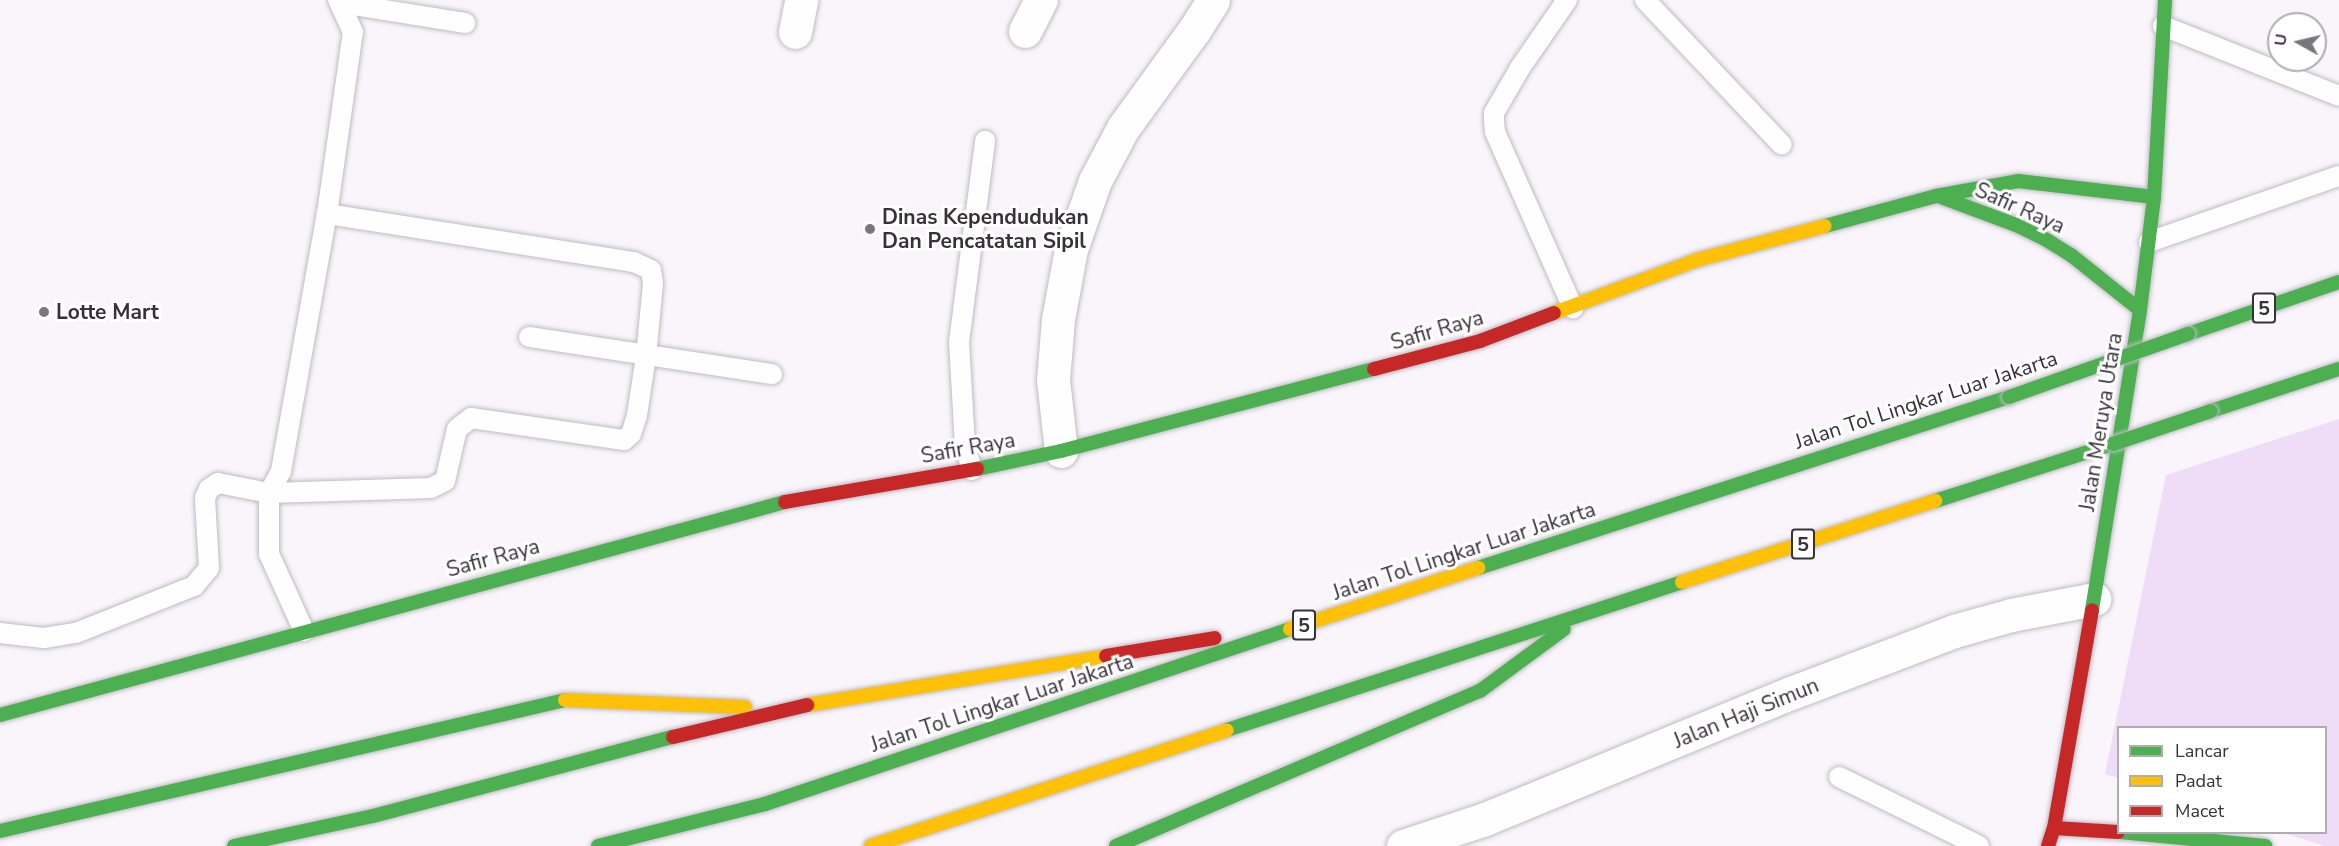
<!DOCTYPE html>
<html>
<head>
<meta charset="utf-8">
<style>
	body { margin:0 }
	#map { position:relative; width:2339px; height:846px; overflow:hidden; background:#f9f5fb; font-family:"Nunito Sans",sans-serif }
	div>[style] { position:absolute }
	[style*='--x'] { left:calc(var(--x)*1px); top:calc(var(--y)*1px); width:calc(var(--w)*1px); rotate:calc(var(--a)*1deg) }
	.green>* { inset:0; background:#efddf7 }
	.roads { filter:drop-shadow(0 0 2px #bfbbc2) drop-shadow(0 0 2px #bfbbc2) }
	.lane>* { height:20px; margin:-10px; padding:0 10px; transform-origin:10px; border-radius:10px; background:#fefefe }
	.street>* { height:33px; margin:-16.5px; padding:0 16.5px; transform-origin:16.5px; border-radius:16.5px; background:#fefefe }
	.fast>* { height:14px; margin:-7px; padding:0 7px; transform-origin:7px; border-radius:7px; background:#4caf50 }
	.slow>* { height:14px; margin:-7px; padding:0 7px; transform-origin:7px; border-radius:7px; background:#ffc107 }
	.jam>* { height:14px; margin:-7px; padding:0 7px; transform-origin:7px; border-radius:7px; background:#c62828 }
	.bridges { filter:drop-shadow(0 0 2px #bfbbc2) drop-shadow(0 0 2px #bfbbc2) }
	.fast-bridge>* { height:14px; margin:-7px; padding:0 7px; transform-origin:7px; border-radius:7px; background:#4caf50 }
	.dots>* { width:16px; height:16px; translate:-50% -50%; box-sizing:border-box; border:3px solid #fff; border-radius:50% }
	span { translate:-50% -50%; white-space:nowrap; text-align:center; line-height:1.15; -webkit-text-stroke:6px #fff; paint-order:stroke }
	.shield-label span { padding:2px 4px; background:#fff; border:2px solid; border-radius:4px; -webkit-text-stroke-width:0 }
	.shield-label { font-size:20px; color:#37313a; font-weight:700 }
	.street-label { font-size:21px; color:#37313a }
	.poi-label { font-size:21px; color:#37313a; font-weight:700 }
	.left { translate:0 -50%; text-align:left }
	.legend { position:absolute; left:2117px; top:726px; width:210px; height:108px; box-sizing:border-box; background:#fff; border:2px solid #afadb0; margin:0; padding:8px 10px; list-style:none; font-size:18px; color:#37313a }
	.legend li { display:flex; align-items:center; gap:12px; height:30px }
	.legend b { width:30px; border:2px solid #afadb0 }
	.north { position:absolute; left:2267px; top:12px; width:60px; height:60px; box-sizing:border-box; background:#fff; border:2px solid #afadb0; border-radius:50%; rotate:278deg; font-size:16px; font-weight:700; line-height:24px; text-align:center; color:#37313a }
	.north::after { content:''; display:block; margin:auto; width:21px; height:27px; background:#7b767e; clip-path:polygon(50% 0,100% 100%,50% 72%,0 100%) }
</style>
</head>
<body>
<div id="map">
	<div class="green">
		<div style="clip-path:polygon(2339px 419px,2339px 846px,2325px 846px,2284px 833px,2326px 832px,2326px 728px,2118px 728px,2118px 778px,2105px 774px,2166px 475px)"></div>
	</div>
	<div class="roads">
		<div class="lane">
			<div style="--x:1567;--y:0;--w:83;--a:124.7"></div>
			<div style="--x:1520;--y:68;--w:52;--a:120"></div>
			<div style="--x:1494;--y:113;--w:8;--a:90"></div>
			<div style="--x:1494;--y:121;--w:11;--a:85"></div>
			<div style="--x:1495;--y:132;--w:193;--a:66.1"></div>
			<div style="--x:1645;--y:0;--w:199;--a:46.6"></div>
			<div style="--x:341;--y:3;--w:126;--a:9.2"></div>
			<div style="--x:2163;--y:26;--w:189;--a:21.7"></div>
			<div style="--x:2149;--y:242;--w:201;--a:-19.2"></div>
			<div style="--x:529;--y:337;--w:246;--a:8.7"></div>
			<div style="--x:972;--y:470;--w:25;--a:-106"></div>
			<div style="--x:965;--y:446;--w:104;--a:-93.3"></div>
			<div style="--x:959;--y:342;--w:203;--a:-82.6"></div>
			<div style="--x:304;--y:631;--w:85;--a:-114.4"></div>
			<div style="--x:269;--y:554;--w:61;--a:-90"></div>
			<div style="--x:269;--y:493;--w:162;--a:-1.8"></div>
			<div style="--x:431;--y:488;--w:16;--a:-27"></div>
			<div style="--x:445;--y:481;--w:53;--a:-77"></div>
			<div style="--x:457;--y:429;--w:18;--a:-38"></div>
			<div style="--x:471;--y:418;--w:155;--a:8.2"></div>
			<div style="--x:624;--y:440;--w:9;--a:-41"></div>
			<div style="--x:631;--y:434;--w:20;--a:-72"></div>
			<div style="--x:637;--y:415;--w:60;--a:-81.3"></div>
			<div style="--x:646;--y:356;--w:73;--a:-84.5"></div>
			<div style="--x:653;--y:283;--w:13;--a:-99"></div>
			<div style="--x:651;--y:270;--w:19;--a:-155"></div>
			<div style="--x:634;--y:262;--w:311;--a:-171.1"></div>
			<div style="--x:0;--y:633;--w:44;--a:6.5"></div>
			<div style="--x:44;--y:638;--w:32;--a:-9"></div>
			<div style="--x:76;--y:633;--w:127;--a:-21.7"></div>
			<div style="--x:194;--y:586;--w:23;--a:-50"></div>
			<div style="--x:209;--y:568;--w:70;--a:-93.3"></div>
			<div style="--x:205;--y:498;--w:10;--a:-66"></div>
			<div style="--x:209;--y:489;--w:11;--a:-34"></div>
			<div style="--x:218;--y:483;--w:52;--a:11.1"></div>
			<div style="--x:269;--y:493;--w:25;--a:-61"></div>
			<div style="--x:281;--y:471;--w:261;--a:-79.9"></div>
			<div style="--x:327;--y:214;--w:184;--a:-81.9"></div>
			<div style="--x:353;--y:32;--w:35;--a:-115"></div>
			<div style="--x:1839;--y:777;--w:156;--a:26.2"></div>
		</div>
		<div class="street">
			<div style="--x:1025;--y:31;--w:35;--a:-63"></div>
			<div style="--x:795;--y:32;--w:33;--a:-79"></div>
			<div style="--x:1061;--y:451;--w:71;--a:-96.4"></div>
			<div style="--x:1053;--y:380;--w:61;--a:-85.3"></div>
			<div style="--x:1058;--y:319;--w:71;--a:-79.5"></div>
			<div style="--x:1071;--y:249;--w:72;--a:-70.6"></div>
			<div style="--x:1095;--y:181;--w:60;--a:-62.2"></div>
			<div style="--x:1123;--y:128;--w:122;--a:-54"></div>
			<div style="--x:1195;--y:29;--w:34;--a:-58"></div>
			<div style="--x:1403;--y:846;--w:86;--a:-18.2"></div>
			<div style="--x:1485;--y:819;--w:331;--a:-22.4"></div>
			<div style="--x:1791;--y:693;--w:174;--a:-20.8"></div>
			<div style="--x:1954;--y:631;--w:59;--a:-15.7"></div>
			<div style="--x:2011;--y:615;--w:85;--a:-10.9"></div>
		</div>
		<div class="fast">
			<div style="--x:1938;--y:196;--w:83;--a:20.4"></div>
			<div style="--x:2016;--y:225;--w:32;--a:26"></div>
			<div style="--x:2045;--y:239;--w:31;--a:32"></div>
			<div style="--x:2071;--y:255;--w:88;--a:38.6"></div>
			<div style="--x:1825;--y:226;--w:115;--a:-15.1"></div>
			<div style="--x:1936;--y:196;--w:83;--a:-10.4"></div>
			<div style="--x:2018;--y:181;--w:137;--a:6.7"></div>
			<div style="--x:2188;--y:334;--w:160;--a:-19"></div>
			<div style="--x:2211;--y:411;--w:135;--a:-18.2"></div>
			<div style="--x:977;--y:469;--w:86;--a:-12.1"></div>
			<div style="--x:1061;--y:451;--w:324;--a:-14.7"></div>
			<div style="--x:1935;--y:501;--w:187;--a:-17.8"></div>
			<div style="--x:1478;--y:568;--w:558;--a:-17.85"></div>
			<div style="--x:2092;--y:610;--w:304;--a:-80.9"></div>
			<div style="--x:2140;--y:310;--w:114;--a:-82.9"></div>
			<div style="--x:2154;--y:197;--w:197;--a:-86.8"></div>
			<div style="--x:0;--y:715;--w:813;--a:-15.18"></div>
			<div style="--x:1227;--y:730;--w:478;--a:-18"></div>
			<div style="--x:0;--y:831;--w:580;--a:-13.05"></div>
			<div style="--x:2120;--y:832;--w:146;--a:5.5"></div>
			<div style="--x:234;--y:846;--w:142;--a:-12.2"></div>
			<div style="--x:373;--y:816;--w:310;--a:-14.8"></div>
			<div style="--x:598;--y:846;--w:172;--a:-14.1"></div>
			<div style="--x:765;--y:804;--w:553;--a:-18.43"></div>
			<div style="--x:1116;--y:846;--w:396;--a:-23.1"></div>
			<div style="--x:1480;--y:691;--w:104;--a:-36.4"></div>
		</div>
		<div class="slow">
			<div style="--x:1554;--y:313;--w:153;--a:-20.3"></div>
			<div style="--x:1697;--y:260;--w:132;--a:-14.9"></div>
			<div style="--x:1682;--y:582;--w:266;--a:-17.8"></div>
			<div style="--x:1290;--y:629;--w:198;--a:-18"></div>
			<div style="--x:565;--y:700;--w:180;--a:2.2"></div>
			<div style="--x:807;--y:705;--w:303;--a:-9.3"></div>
			<div style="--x:871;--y:846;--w:374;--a:-18"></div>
		</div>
		<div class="jam">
			<div style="--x:1374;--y:369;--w:110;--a:-14.8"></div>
			<div style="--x:1480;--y:341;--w:79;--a:-20.7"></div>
			<div style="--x:785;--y:502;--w:195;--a:-9.8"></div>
			<div style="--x:1106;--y:656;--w:110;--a:-9.4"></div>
			<div style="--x:673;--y:737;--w:138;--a:-13.4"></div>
			<div style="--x:2054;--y:828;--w:64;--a:3.6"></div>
			<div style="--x:2048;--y:846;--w:19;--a:-72"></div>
			<div style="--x:2054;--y:828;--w:221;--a:-80.1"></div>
		</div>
	</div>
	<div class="bridges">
		<div class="fast-bridge">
			<div style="--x:2009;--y:397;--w:190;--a:-19.4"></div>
			<div style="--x:2113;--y:444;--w:103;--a:-18.6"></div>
		</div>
	</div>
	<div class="dots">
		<div style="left:870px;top:229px;background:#7b767e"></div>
		<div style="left:44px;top:312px;background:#7b767e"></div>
	</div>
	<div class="shield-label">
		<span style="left:2264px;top:308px">5</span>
		<span style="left:1803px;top:544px">5</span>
		<span style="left:1304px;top:625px">5</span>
	</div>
	<div class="street-label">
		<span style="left:2020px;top:208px;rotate:24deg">Safir Raya</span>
		<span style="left:1437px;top:330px;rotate:-16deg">Safir Raya</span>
		<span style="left:1926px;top:400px;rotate:-18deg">Jalan Tol Lingkar Luar Jakarta</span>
		<span style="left:2101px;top:422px;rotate:-81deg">Jalan Meruya Utara</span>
		<span style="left:968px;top:448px;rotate:-10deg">Safir Raya</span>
		<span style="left:1464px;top:551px;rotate:-18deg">Jalan Tol Lingkar Luar Jakarta</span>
		<span style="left:493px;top:558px;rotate:-15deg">Safir Raya</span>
		<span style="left:1002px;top:703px;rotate:-18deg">Jalan Tol Lingkar Luar Jakarta</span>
		<span style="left:1746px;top:713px;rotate:-22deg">Jalan Haji Simun</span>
	</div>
	<div class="poi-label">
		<span class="left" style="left:882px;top:229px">Dinas Kependudukan<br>Dan Pencatatan Sipil</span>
		<span class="left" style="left:56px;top:312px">Lotte Mart</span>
	</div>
	<ul class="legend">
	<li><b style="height:8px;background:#4caf50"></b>Lancar</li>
	<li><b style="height:8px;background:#ffc107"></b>Padat</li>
	<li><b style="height:8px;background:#c62828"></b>Macet</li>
	</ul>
	<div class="north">U</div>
</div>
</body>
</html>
